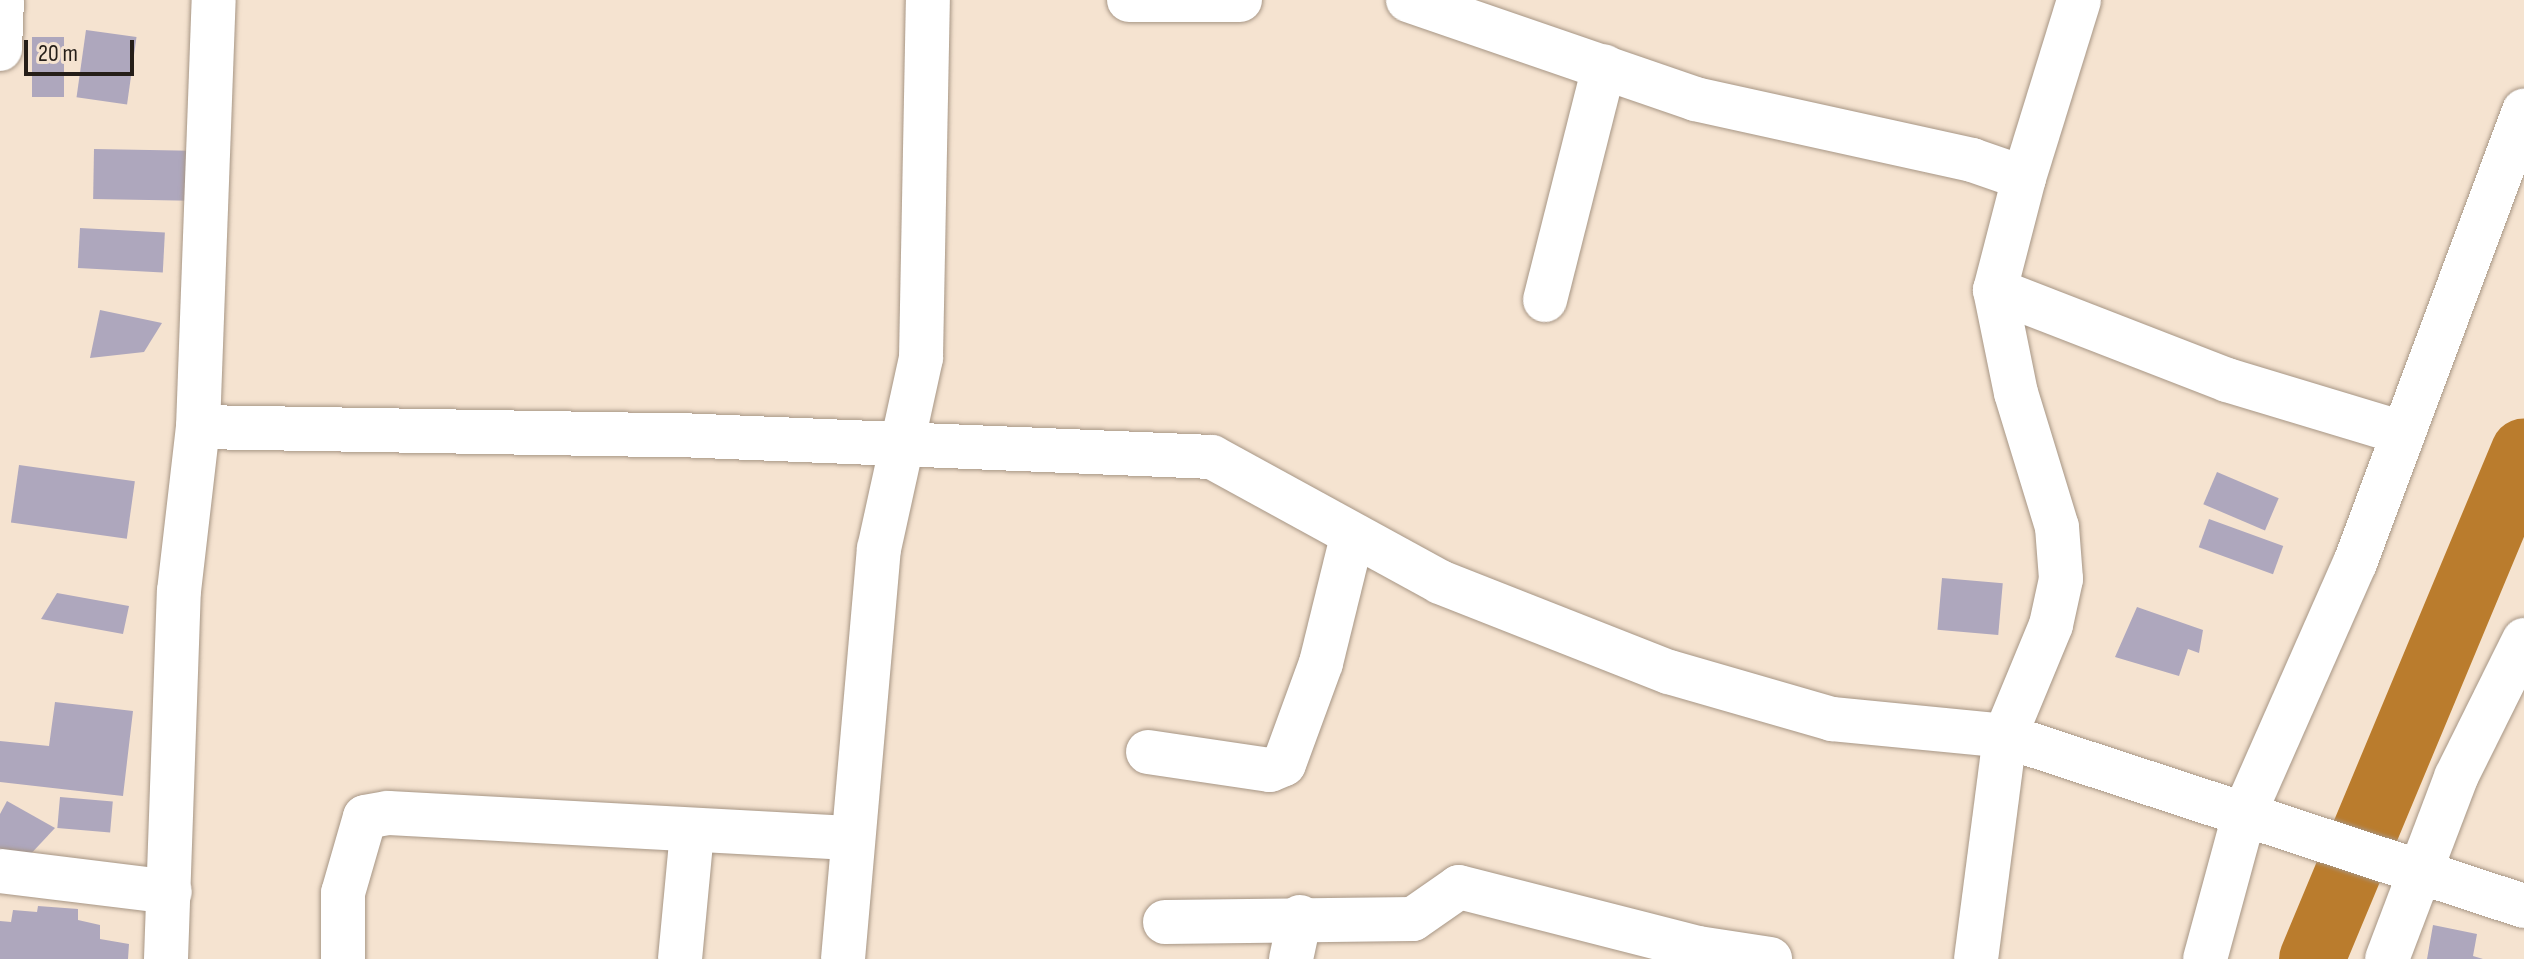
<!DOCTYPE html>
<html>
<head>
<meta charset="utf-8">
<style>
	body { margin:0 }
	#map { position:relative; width:2524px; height:959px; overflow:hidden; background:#f5e3d0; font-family:"Sofia Sans Condensed",sans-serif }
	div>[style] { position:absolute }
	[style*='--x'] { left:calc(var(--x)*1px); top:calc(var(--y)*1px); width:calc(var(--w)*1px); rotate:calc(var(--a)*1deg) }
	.river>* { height:66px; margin:-33px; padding:0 33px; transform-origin:33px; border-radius:33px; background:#ba7c2d }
	.building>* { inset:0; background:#aea7bd; transform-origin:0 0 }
	.roads { filter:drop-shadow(0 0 2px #a79685) drop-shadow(0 0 2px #a79685) }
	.minor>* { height:44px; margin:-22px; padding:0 22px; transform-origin:22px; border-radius:22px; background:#fff }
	span { translate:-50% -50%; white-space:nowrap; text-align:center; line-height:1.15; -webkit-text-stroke:6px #f5e3d0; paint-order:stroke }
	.scale { position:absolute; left:24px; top:40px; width:110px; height:36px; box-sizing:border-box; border:4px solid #251e18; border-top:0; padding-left:10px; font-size:24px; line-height:28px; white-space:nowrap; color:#251e18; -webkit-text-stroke:6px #f5e3d0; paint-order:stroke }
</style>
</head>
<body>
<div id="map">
	<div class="river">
		<div style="--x:2312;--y:959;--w:550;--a:-67.35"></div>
	</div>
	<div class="building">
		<div style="left:86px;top:30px;width:51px;height:68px;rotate:8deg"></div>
		<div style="left:32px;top:37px;width:32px;height:60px"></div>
		<div style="left:94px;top:149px;width:97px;height:50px;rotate:1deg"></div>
		<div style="left:80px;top:228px;width:85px;height:40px;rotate:3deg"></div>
		<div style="clip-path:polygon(100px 310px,162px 323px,144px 352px,90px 358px)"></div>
		<div style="left:19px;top:465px;width:117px;height:58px;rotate:8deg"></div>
		<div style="left:2217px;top:472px;width:67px;height:35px;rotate:23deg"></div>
		<div style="left:2209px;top:519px;width:79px;height:30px;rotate:20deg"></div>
		<div style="left:1942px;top:578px;width:61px;height:52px;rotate:5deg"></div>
		<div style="clip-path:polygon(57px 593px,129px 606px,123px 634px,41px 619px)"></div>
		<div style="clip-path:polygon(2137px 607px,2203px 630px,2199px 653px,2188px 649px,2179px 676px,2115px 657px)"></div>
		<div style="clip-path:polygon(55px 702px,133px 711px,123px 796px,0 782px,0 741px,49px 746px)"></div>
		<div style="left:60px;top:797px;width:53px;height:31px;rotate:5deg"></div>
		<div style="clip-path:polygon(7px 801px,55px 828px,27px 858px,0 854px,0 814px)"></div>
		<div style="clip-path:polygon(38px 906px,78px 909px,78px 920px,100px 925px,100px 939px,129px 944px,128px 959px,0 959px,0 921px,11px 922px,13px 910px,37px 912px)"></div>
		<div style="clip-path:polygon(2433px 925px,2477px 934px,2473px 956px,2483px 959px,2427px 959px)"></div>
	</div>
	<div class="roads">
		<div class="minor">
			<div style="--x:1129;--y:0;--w:111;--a:0"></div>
			<div style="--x:1408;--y:0;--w:304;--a:19"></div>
			<div style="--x:1695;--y:99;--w:284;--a:12.4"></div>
			<div style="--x:1972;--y:160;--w:55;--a:19.1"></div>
			<div style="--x:2024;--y:178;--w:116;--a:104.5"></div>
			<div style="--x:1995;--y:290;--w:105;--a:78.5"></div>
			<div style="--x:2016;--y:393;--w:140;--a:73"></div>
			<div style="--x:2057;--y:527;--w:52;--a:85.6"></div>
			<div style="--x:2061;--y:579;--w:47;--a:102.3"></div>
			<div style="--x:2051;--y:625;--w:120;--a:112.5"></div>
			<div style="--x:2005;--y:736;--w:225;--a:97.4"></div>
			<div style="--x:0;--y:49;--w:49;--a:-87.7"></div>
			<div style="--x:2024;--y:178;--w:186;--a:-72.8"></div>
			<div style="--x:1995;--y:290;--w:249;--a:21.2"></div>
			<div style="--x:2227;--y:380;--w:184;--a:16.8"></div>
			<div style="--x:1545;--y:300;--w:241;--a:-75.8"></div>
			<div style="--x:198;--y:427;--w:481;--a:1"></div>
			<div style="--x:679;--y:435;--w:533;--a:2.36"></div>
			<div style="--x:1212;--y:457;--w:260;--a:28.7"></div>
			<div style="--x:1440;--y:582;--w:246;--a:21.5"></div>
			<div style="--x:1669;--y:672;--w:170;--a:16.1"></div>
			<div style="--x:1832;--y:719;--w:174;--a:5.6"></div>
			<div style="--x:2005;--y:736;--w:546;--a:18.14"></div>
			<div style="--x:1148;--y:752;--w:123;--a:8.4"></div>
			<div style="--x:1270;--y:770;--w:15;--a:-23"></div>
			<div style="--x:1284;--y:764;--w:108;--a:-69.9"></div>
			<div style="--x:1321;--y:663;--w:130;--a:-76.2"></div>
			<div style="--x:0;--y:871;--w:171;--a:7"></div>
			<div style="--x:1165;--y:922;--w:248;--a:-0.7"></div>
			<div style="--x:1413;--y:919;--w:56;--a:-34.8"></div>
			<div style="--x:1459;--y:887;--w:247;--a:14.3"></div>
			<div style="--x:1698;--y:948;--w:73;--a:8.7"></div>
			<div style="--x:166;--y:959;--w:368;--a:-88"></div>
			<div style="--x:179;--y:591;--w:165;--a:-83.4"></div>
			<div style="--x:198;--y:427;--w:427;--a:-87.9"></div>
			<div style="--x:343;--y:959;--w:66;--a:-90"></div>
			<div style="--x:343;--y:893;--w:79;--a:-73.9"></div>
			<div style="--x:365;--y:817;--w:23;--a:-10"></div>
			<div style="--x:388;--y:813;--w:463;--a:3.1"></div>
			<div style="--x:680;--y:959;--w:127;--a:-84.6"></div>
			<div style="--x:843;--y:959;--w:412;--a:-85"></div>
			<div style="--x:879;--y:549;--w:196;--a:-77.6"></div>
			<div style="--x:921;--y:358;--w:358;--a:-88.9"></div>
			<div style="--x:1291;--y:959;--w:43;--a:-77.9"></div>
			<div style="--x:2205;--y:959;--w:152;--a:-74.8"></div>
			<div style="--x:2245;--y:812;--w:272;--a:-66.2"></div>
			<div style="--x:2355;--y:563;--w:483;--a:-69.5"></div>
			<div style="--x:2387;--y:959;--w:195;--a:-69.2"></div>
			<div style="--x:2456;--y:777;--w:153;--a:-63.6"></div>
		</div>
	</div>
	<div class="scale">20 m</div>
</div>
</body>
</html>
